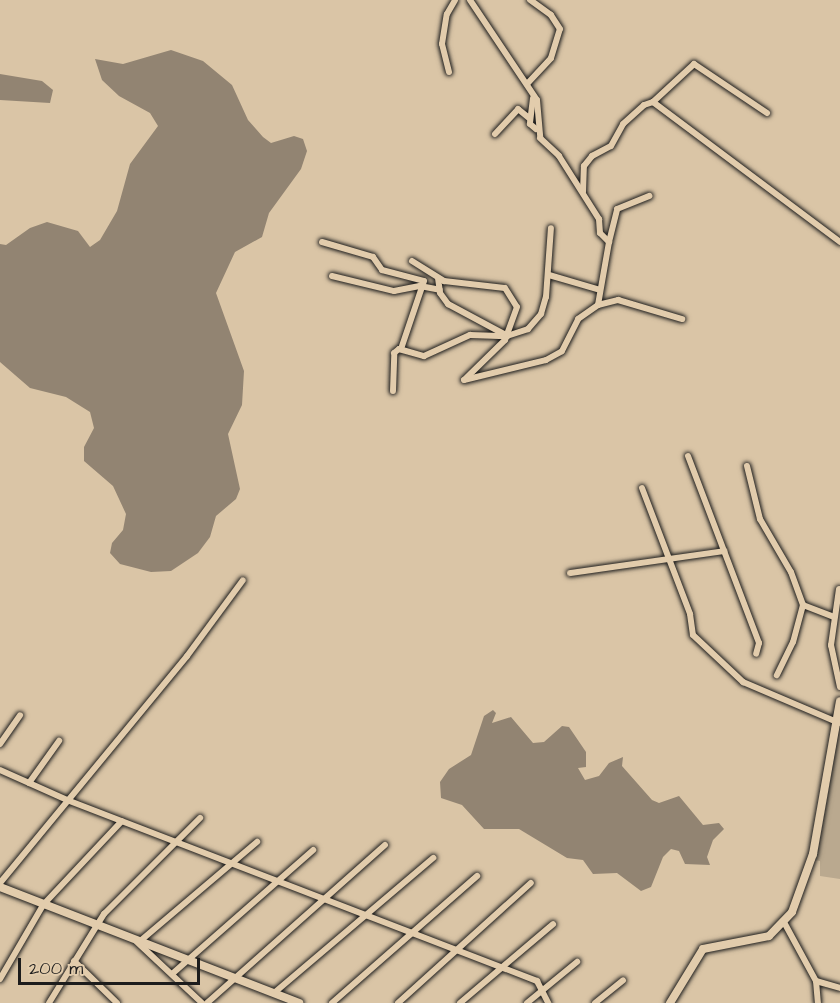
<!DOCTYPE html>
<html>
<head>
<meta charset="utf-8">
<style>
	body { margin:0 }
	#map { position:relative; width:840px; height:1003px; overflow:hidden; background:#dac5a6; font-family:"Architects Daughter",sans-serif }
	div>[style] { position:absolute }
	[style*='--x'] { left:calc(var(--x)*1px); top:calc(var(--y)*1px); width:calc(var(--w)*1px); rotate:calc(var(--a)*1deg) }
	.green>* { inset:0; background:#baa98f }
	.water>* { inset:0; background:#928472 }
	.roads { filter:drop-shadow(0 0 2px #1c1c1c) drop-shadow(0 0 2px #1c1c1c) }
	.street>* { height:6px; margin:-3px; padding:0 3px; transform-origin:3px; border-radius:3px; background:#e2ccac }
	.secondary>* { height:8px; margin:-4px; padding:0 4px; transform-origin:4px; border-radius:4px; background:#e2ccac }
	span { translate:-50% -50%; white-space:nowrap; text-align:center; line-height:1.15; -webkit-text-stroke:4.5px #e2ccac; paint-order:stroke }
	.scale { position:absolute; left:18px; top:958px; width:182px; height:27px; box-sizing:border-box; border:3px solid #1c1c1c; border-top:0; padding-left:8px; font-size:18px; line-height:21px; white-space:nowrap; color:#1c1c1c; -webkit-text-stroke:4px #e2ccac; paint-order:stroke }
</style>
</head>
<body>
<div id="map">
	<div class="green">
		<div style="clip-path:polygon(840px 729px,840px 879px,820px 876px,820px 861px,814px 860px,835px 735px)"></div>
	</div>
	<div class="water">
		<div style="clip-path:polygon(171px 50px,203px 61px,232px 85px,248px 120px,263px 137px,271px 143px,294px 136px,303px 139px,307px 151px,301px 169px,269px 213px,262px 237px,235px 252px,216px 293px,244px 371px,242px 405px,228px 434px,240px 489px,236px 499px,216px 516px,210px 537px,198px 553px,171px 571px,151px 572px,120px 564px,110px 553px,112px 543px,123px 530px,126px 514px,113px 486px,84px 461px,84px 447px,94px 428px,90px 412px,66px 397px,30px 388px,0 362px,0 244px,6px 245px,30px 228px,47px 222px,78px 231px,90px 247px,100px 240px,117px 211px,130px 164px,158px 126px,150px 113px,119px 96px,102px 80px,95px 59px,123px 64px)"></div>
		<div style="clip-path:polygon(0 74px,42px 81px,53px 90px,50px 103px,0 100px)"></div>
		<div style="clip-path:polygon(493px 710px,496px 713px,492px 723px,511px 717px,533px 743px,544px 742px,562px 726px,569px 727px,586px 752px,586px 767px,578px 768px,585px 780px,599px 776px,609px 763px,623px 757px,622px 766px,652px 800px,659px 803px,679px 796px,703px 825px,719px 823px,724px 829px,713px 840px,707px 857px,710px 865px,685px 864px,679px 851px,671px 849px,663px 857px,651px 887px,641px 891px,617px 873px,593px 874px,583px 860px,567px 858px,519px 829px,484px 829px,462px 805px,441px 798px,440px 782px,449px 769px,471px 755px,484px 716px)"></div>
	</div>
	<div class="roads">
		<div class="street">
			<div style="--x:470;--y:0;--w:120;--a:56.2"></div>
			<div style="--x:537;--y:100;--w:38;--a:85"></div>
			<div style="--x:540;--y:138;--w:26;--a:43"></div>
			<div style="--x:559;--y:156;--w:75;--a:57.6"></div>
			<div style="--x:599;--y:219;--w:14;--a:86"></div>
			<div style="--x:600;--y:233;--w:13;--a:45"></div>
			<div style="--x:609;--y:242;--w:64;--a:99.9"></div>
			<div style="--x:449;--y:72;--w:29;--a:-104"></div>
			<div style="--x:442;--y:44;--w:30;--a:-81"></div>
			<div style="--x:447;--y:14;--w:16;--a:-60"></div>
			<div style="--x:527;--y:84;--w:35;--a:-47"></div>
			<div style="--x:551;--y:58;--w:30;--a:-73"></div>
			<div style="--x:560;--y:29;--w:17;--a:-123"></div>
			<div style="--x:551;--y:15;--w:26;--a:-144"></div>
			<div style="--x:533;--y:98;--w:26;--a:97"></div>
			<div style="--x:530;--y:124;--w:8;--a:40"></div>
			<div style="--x:653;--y:102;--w:234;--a:36.8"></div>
			<div style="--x:495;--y:134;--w:34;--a:-47"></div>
			<div style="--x:518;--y:109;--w:14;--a:39"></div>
			<div style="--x:583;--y:192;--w:26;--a:-88"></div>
			<div style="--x:584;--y:166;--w:13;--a:-51"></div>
			<div style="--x:592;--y:156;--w:21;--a:-28"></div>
			<div style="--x:611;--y:146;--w:25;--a:-61"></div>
			<div style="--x:623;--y:124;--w:28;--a:-42"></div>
			<div style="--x:644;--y:105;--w:9;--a:-18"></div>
			<div style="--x:653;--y:102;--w:56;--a:-42.8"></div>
			<div style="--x:694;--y:64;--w:88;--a:33.9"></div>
			<div style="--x:322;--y:242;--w:53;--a:16.4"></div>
			<div style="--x:373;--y:257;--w:16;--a:55"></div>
			<div style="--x:382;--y:270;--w:43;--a:14.7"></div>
			<div style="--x:424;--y:281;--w:72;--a:108.7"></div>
			<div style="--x:609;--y:242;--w:34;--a:-76"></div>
			<div style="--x:617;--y:209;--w:35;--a:-22"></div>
			<div style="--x:412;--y:261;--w:38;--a:32"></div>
			<div style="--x:444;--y:281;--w:61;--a:6.5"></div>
			<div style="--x:505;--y:288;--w:22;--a:58"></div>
			<div style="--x:517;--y:307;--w:35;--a:110"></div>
			<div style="--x:505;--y:340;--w:57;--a:135.7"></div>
			<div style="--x:549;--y:275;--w:53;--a:16.4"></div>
			<div style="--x:332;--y:276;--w:64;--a:13.6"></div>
			<div style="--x:394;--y:291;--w:26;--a:-11"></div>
			<div style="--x:420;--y:286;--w:20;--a:11"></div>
			<div style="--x:438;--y:278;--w:15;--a:82"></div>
			<div style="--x:440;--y:293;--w:14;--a:54"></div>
			<div style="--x:448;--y:304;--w:64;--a:28.2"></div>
			<div style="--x:464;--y:380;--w:84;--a:-13.7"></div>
			<div style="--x:546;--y:360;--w:18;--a:-29"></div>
			<div style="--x:562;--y:351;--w:36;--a:-63"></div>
			<div style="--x:578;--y:319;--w:24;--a:-35"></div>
			<div style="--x:598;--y:305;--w:21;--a:-14"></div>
			<div style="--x:618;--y:300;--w:67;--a:16.5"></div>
			<div style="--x:393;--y:391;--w:38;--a:-88"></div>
			<div style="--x:394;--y:353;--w:6;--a:-39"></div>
			<div style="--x:399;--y:349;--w:26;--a:16"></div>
			<div style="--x:424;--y:356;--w:51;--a:-24.5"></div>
			<div style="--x:470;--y:335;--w:37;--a:2"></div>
			<div style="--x:507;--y:336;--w:22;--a:-18"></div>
			<div style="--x:528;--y:329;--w:20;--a:-49"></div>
			<div style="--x:541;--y:314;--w:18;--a:-74"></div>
			<div style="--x:546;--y:297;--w:69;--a:-85.9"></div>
			<div style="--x:688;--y:456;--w:200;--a:69.2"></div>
			<div style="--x:759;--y:643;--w:11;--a:105"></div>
			<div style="--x:747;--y:466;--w:55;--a:76.2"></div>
			<div style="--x:760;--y:519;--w:61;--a:59.7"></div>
			<div style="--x:791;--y:572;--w:35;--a:70"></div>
			<div style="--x:803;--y:605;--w:38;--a:105"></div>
			<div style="--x:793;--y:642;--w:37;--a:116"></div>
			<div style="--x:642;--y:488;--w:135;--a:69.1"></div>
			<div style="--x:690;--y:614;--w:21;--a:82"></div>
			<div style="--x:693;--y:635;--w:69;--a:43.2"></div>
			<div style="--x:743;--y:682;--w:104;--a:23.1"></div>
			<div style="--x:570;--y:573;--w:156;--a:-8.1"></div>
			<div style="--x:839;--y:589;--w:57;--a:98.1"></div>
			<div style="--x:831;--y:645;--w:43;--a:77.9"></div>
			<div style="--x:803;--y:605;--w:33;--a:21"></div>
			<div style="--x:0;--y:744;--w:35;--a:-55"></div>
			<div style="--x:0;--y:770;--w:73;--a:24.1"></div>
			<div style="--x:67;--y:800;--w:504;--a:21.06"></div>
			<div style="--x:537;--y:981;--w:25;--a:63"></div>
			<div style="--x:29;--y:783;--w:52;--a:-54.5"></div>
			<div style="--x:0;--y:883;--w:294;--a:-50.5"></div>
			<div style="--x:187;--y:656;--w:94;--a:-53.6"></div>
			<div style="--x:785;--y:924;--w:65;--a:61.5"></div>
			<div style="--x:816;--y:981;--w:22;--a:85"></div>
			<div style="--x:137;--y:942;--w:89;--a:43.2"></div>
			<div style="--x:139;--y:942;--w:155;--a:-40.3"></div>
			<div style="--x:74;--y:961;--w:60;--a:44.3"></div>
			<div style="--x:172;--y:974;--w:188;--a:-41.3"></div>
			<div style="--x:0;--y:979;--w:86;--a:-59.8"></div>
			<div style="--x:43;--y:905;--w:115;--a:-46.8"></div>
			<div style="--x:816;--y:981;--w:25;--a:16"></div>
			<div style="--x:274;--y:993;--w:209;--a:-40.3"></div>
			<div style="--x:49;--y:1003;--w:105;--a:-58.3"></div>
			<div style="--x:104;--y:914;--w:136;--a:-45"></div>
			<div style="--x:207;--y:1003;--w:238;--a:-41.6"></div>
			<div style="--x:332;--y:1003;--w:193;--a:-41.2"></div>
			<div style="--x:398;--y:1003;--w:179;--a:-42.1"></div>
			<div style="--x:460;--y:1003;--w:122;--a:-40.3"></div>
			<div style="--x:527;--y:1003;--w:65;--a:-39.4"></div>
			<div style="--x:595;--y:1003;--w:36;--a:-39"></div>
		</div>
		<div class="secondary">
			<div style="--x:0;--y:887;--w:321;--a:21.2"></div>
			<div style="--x:670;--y:1003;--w:63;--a:-58.6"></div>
			<div style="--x:703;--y:949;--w:67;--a:-11.1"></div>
			<div style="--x:769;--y:936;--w:33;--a:-46"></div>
			<div style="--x:792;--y:912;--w:62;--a:-70.1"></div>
			<div style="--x:813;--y:854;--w:155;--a:-80"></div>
		</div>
	</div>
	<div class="scale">200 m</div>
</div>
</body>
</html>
